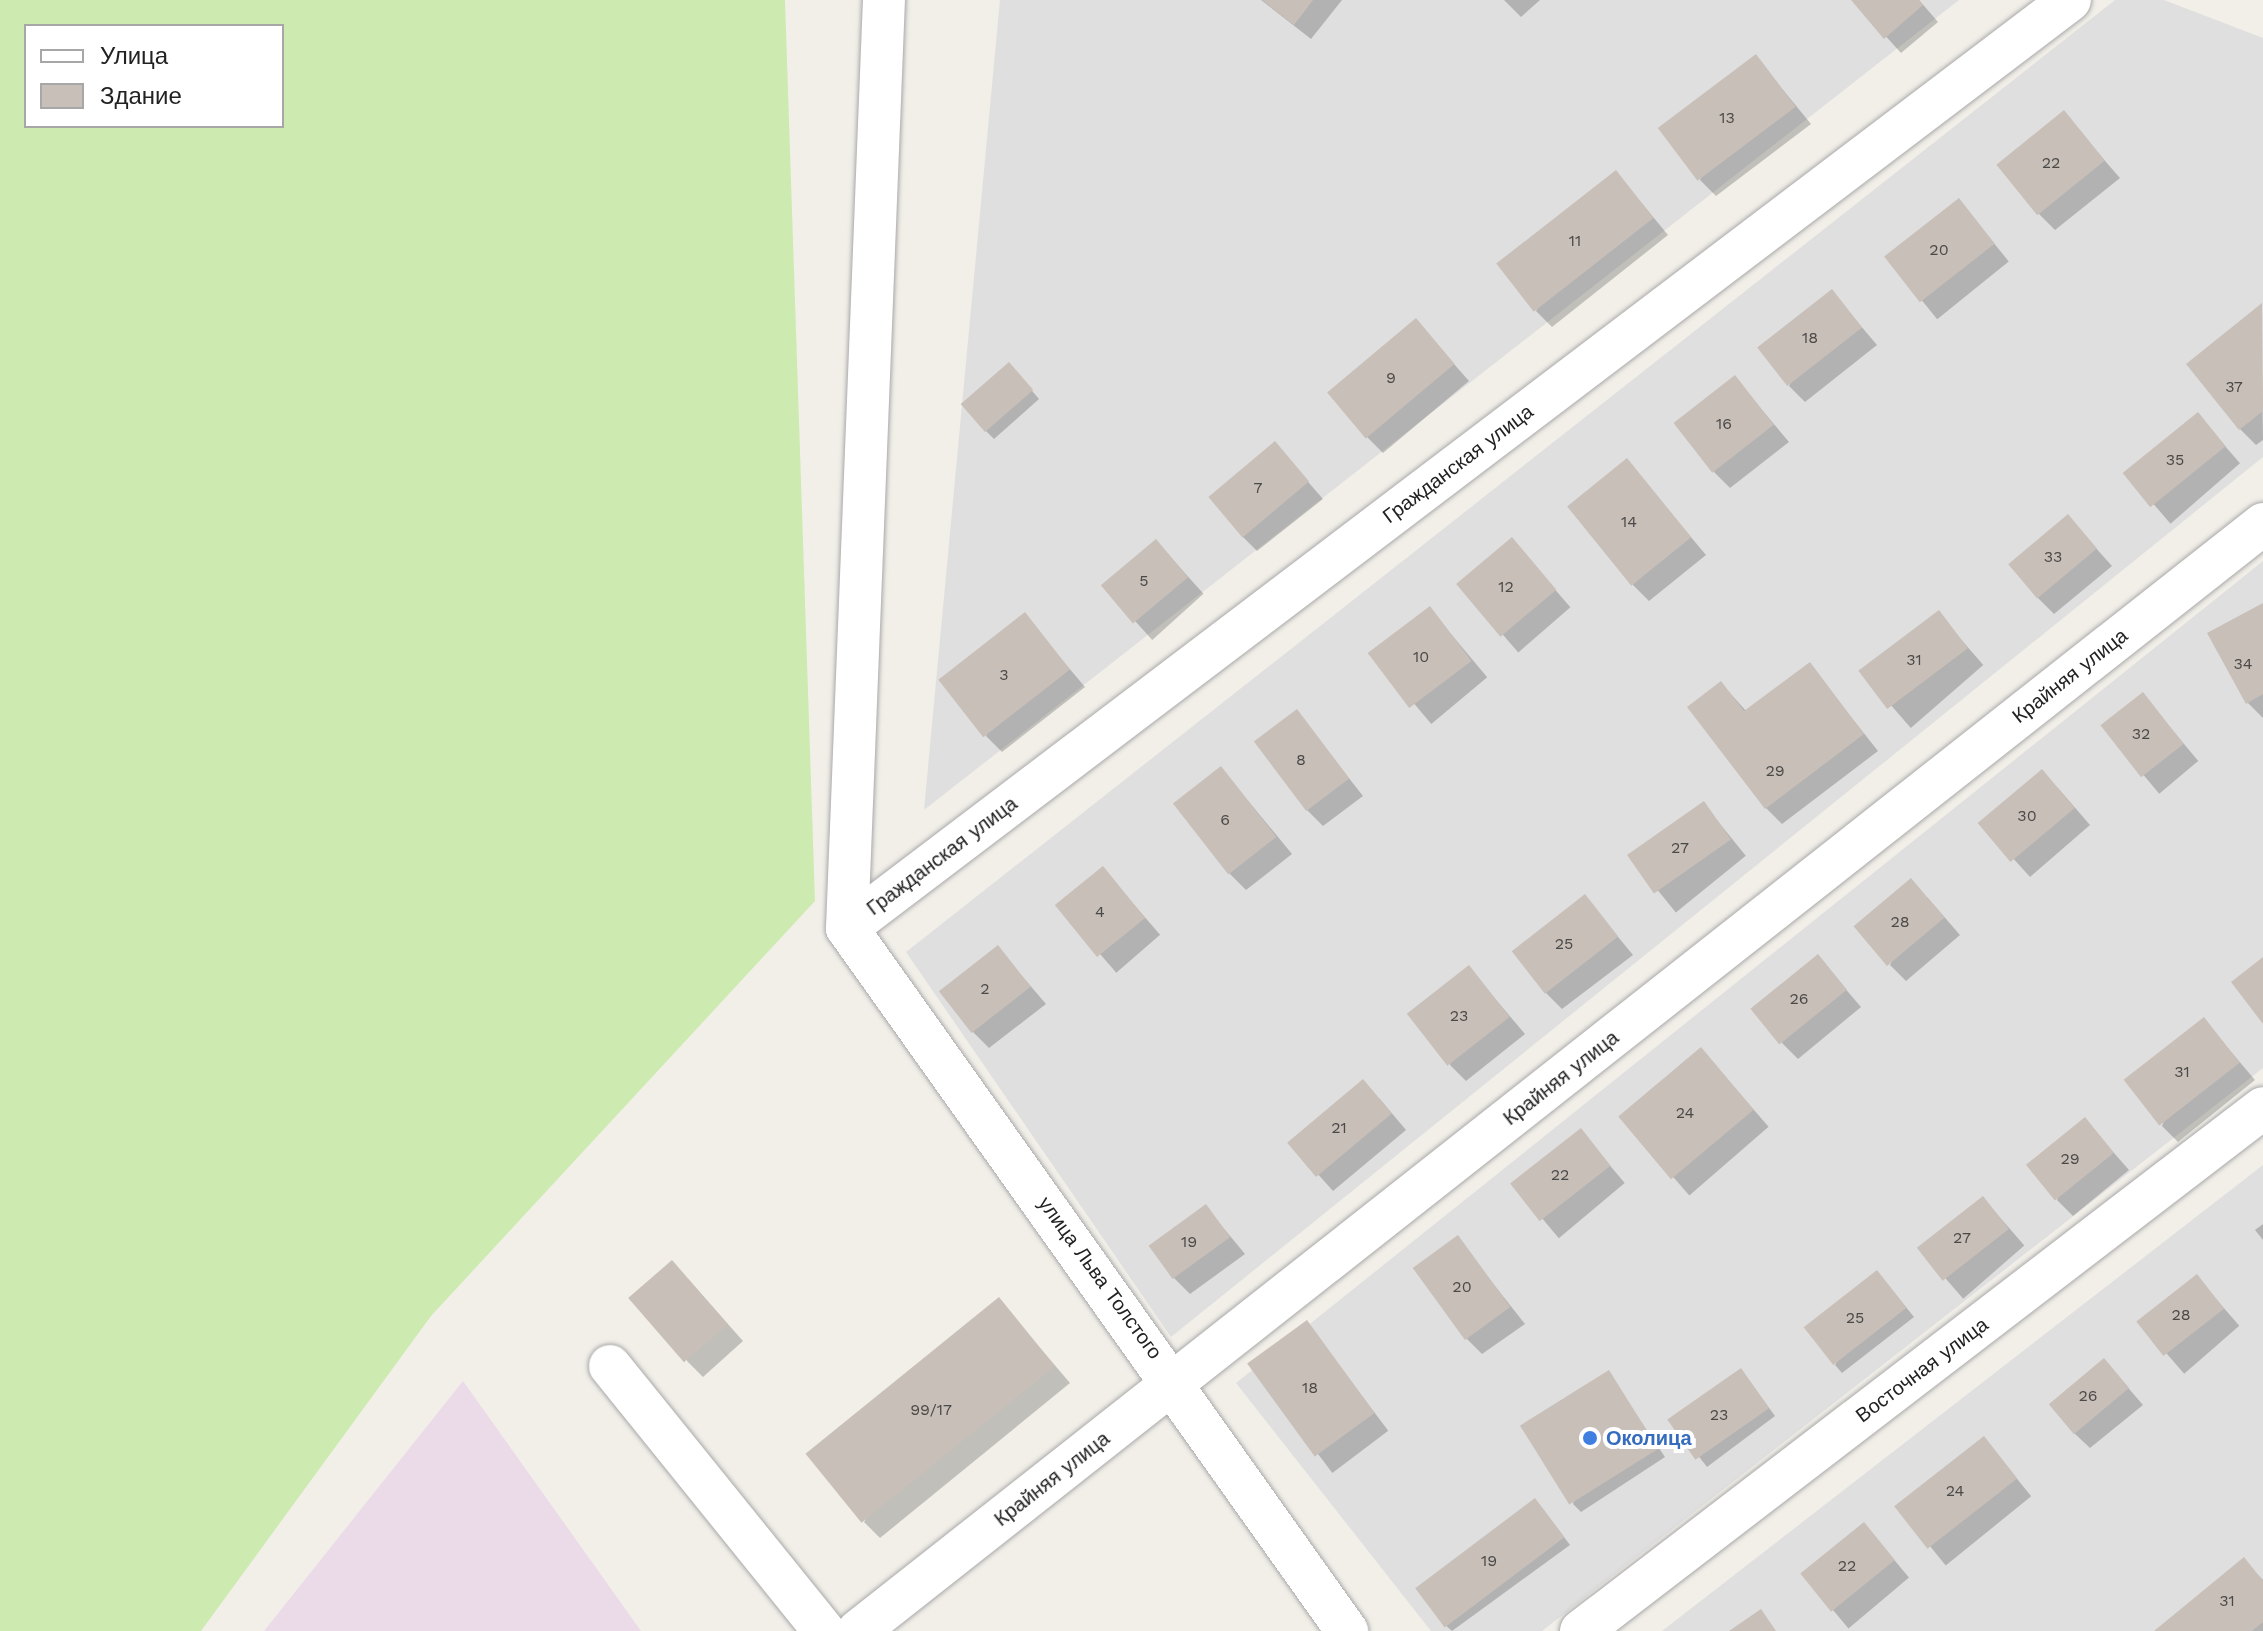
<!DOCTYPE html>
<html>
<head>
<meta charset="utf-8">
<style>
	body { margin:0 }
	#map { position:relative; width:2263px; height:1631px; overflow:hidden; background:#f2efe9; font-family:"Work Sans",sans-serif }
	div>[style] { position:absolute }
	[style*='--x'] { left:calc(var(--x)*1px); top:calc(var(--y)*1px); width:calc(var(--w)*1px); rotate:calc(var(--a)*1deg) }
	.residential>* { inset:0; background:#e0dfdf }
	.industrial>* { inset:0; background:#ebdbe8 }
	.grass>* { inset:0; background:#cdebb0 }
	.shadow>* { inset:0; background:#0003; transform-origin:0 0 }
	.building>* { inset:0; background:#c7bfb8; transform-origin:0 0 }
	.roads { filter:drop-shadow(0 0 2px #a9a9a9) drop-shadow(0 0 2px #a9a9a9) }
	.minor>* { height:42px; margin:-21px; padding:0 21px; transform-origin:21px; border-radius:21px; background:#fff }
	.dots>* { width:22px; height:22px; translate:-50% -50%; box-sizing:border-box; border:4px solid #fff; border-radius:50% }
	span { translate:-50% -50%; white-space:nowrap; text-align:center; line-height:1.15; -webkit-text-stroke:8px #fff; paint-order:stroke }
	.number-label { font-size:16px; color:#4b4948 }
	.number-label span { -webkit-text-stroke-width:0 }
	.street-label { font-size:20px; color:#222 }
	.shop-label { font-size:20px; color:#366cbe; font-weight:700 }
	.left { translate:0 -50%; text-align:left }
	.legend { position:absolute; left:24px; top:24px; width:260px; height:104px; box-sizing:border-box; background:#fff; border:2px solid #a7a7a7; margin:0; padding:10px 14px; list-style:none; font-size:24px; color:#222 }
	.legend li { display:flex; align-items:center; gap:16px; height:40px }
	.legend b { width:40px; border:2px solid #a7a7a7 }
</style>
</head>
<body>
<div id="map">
	<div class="residential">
		<div style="clip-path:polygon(1000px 0,1959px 0,924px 810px)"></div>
		<div style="clip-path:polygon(2115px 0,2164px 0,2263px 38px,2263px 457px,1171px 1337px,906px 952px)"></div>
		<div style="clip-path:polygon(2263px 561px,2263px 1068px,1542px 1631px,1431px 1631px,1236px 1383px)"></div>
		<div style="clip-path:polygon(2263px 1165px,2263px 1631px,1662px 1631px)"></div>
	</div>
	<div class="industrial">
		<div style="clip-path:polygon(463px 1381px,641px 1631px,264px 1631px)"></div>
	</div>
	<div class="grass">
		<div style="clip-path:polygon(evenodd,0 0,785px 0,815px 901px,431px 1316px,201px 1631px,0 1631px,0 0,26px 26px,282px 26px,282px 126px,26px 126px,26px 26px)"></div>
	</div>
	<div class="shadow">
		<div style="clip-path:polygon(1261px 0,1342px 0,1311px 39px)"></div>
		<div style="clip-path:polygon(1504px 0,1540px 0,1521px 17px)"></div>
		<div style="clip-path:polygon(1853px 0,1919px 0,1938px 22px,1901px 53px)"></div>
		<div style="clip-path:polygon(1756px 57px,1811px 124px,1716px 196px,1700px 180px)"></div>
		<div style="clip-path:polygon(2063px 113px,2120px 178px,2055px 230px,2039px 214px)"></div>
		<div style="clip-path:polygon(1616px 172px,1668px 235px,1552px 327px,1536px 311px)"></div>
		<div style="left:1959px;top:200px;width:79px;height:92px;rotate:51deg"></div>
		<div style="clip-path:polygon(1832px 292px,1877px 345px,1805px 402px,1789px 386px)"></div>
		<div style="clip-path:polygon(2261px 306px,2263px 440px,2256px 445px,2240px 429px)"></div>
		<div style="clip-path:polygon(1416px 321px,1469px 381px,1383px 453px,1367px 437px)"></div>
		<div style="clip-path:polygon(1016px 372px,1039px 399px,994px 439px,986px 431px)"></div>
		<div style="clip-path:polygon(1735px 378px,1789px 442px,1730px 488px,1714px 472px)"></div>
		<div style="left:2198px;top:415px;width:64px;height:92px;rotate:49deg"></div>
		<div style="clip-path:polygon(1275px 444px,1323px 499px,1257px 551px,1241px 535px)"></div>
		<div style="clip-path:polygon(1627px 461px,1706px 555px,1649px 601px,1633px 585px)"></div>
		<div style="clip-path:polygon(2068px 517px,2112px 566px,2054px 614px,2038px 598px)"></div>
		<div style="left:1512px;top:540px;width:89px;height:69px;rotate:49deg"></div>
		<div style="left:1156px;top:541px;width:71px;height:69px;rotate:48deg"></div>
		<div style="clip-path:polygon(2263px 605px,2263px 718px,2247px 702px)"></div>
		<div style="left:1430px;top:609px;width:89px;height:73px;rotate:50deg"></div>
		<div style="left:1938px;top:613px;width:69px;height:96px;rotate:49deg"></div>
		<div style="clip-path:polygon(1024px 615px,1085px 687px,1002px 752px,986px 736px)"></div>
		<div style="clip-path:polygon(1809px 664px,1878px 751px,1782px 824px,1766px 808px,1721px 683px,1747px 712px)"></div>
		<div style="left:2143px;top:695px;width:86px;height:51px;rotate:50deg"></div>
		<div style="clip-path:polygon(1297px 712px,1363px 796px,1323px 826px,1307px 810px)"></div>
		<div style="clip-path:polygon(1221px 768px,1292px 854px,1246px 890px,1230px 874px)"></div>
		<div style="clip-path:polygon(2058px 788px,2090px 825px,2030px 877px,1982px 824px)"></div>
		<div style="left:1703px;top:803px;width:68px;height:90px;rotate:51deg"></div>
		<div style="left:1103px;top:869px;width:87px;height:58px;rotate:49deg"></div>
		<div style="clip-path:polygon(1585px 897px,1633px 955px,1562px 1009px,1546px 993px)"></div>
		<div style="clip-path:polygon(1927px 897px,1960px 935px,1906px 981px,1890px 965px)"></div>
		<div style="clip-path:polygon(998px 948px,1046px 1004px,989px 1048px,973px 1032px)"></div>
		<div style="clip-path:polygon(1818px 957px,1861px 1007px,1798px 1059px,1782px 1043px)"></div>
		<div style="clip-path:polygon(1469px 968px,1525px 1034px,1466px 1081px,1450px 1065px)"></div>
		<div style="clip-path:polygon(2204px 1020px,2255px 1080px,2178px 1142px,2162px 1126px)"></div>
		<div style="left:1701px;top:1049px;width:103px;height:105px;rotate:49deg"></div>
		<div style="clip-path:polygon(1379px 1098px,1406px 1130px,1333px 1191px,1290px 1143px)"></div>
		<div style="clip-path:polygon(2085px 1120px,2129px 1170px,2073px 1216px,2057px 1200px)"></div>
		<div style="left:1581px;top:1131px;width:68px;height:86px;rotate:50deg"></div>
		<div style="left:1983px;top:1198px;width:63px;height:81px;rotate:49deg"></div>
		<div style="clip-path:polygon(1206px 1207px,1245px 1254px,1190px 1294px,1174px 1278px)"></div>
		<div style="clip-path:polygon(2263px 1224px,2263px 1240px,2255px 1230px)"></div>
		<div style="clip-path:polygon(1457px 1238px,1525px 1324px,1482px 1354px,1466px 1338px)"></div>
		<div style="left:2196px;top:1276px;width:66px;height:73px;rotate:49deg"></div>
		<div style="clip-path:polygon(688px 1279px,743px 1341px,703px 1377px,687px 1361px)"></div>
		<div style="clip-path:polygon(1884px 1280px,1914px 1317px,1842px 1373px,1835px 1365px)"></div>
		<div style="clip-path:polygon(999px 1300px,1070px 1383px,880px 1538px,864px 1522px)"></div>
		<div style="left:1307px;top:1323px;width:135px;height:70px;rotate:53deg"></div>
		<div style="clip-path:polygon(2104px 1360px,2143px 1405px,2090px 1448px,2073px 1432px)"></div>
		<div style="clip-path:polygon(1608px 1373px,1665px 1457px,1581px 1512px,1573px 1504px)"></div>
		<div style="clip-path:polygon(1748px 1379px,1775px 1416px,1707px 1467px,1672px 1422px)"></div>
		<div style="left:1984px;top:1438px;width:75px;height:110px;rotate:51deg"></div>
		<div style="clip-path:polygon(1542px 1508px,1570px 1545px,1452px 1631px,1444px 1624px)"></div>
		<div style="left:1864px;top:1524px;width:70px;height:79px;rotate:50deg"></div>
		<div style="clip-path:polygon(2243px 1560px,2263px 1580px,2263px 1631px,2157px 1631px)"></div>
	</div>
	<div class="building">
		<div style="clip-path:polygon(1262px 0,1313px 0,1294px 25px)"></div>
		<div style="clip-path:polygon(1851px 0,1919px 0,1923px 5px,1884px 39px)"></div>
		<div style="left:1756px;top:54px;width:66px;height:123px;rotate:53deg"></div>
		<div style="left:2064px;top:110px;width:65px;height:87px;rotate:51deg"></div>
		<div style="left:1616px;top:170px;width:61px;height:152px;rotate:52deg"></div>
		<div style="left:1959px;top:198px;width:58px;height:95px;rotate:52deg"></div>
		<div style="left:1832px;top:289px;width:49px;height:95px;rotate:52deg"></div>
		<div style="clip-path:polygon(2262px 303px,2263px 411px,2239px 430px,2186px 364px)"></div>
		<div style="left:1416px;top:318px;width:60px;height:116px;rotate:50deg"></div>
		<div style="left:1009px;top:362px;width:37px;height:64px;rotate:49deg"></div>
		<div style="left:1735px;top:375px;width:63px;height:78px;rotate:52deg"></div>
		<div style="left:2198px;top:412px;width:44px;height:97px;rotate:51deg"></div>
		<div style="left:1275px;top:441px;width:53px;height:87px;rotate:50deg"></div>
		<div style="left:1627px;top:458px;width:102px;height:77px;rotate:51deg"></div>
		<div style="left:2068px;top:514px;width:45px;height:78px;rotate:50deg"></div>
		<div style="left:1512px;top:537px;width:69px;height:73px;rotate:50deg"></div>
		<div style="left:1156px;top:539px;width:50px;height:72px;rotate:50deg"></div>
		<div style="clip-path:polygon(2263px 603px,2263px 694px,2246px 704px,2207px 633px)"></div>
		<div style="left:1430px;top:606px;width:69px;height:78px;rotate:53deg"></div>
		<div style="left:1939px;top:610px;width:48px;height:101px;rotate:53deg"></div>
		<div style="left:1025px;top:612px;width:73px;height:110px;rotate:52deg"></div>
		<div style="clip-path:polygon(1810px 662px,1864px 734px,1765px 809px,1687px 707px,1721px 681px,1744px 711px)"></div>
		<div style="left:2143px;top:692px;width:66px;height:54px;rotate:52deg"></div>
		<div style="left:1297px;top:709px;width:87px;height:54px;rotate:53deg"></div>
		<div style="left:1221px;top:766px;width:90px;height:61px;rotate:52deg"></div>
		<div style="left:2042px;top:769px;width:51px;height:84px;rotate:50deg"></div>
		<div style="left:1704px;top:801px;width:47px;height:94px;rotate:55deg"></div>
		<div style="left:1103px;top:866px;width:67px;height:62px;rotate:51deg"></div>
		<div style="left:1911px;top:878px;width:52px;height:75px;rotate:50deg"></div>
		<div style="left:1585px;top:894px;width:54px;height:93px;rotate:52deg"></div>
		<div style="left:998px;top:945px;width:53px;height:75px;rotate:52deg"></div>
		<div style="left:1818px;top:954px;width:46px;height:87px;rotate:51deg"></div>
		<div style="clip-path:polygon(2263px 957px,2263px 1024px,2231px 982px)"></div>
		<div style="left:1469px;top:965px;width:66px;height:79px;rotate:52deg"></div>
		<div style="left:2204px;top:1017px;width:58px;height:102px;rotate:52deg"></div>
		<div style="left:1701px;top:1047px;width:82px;height:108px;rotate:50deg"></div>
		<div style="left:1363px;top:1079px;width:45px;height:99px;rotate:50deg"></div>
		<div style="left:2085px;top:1117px;width:46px;height:76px;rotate:51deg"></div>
		<div style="left:1581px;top:1128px;width:48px;height:90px;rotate:52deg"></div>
		<div style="left:1983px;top:1196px;width:42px;height:84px;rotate:52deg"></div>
		<div style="left:1206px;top:1204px;width:41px;height:71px;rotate:54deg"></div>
		<div style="left:1458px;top:1235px;width:89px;height:56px;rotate:54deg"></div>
		<div style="left:672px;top:1260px;width:85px;height:58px;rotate:49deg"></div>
		<div style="left:1877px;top:1270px;width:48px;height:93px;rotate:52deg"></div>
		<div style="left:2197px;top:1274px;width:44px;height:77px;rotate:52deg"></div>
		<div style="left:999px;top:1297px;width:89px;height:249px;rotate:51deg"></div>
		<div style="left:1307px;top:1320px;width:115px;height:74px;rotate:54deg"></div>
		<div style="left:2104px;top:1358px;width:39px;height:72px;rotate:50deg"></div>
		<div style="left:1741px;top:1368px;width:49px;height:90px;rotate:55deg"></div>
		<div style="left:1609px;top:1370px;width:93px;height:105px;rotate:58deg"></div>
		<div style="left:1984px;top:1436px;width:54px;height:114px;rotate:52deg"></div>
		<div style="left:1535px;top:1498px;width:49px;height:150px;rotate:53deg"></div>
		<div style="left:1864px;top:1522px;width:49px;height:82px;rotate:51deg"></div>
		<div style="clip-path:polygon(2244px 1557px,2263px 1581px,2263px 1622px,2252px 1631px,2154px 1631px)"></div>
		<div style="clip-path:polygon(1761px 1609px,1776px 1631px,1729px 1631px)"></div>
	</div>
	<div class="roads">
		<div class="minor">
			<div style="--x:847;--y:928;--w:1535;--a:-37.19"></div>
			<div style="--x:847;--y:928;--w:929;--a:-87.72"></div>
			<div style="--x:847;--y:928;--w:863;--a:54.58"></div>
			<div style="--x:610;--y:1366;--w:341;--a:51.1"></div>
			<div style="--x:858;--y:1631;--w:1789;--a:-38.23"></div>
			<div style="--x:1581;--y:1631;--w:859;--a:-37.48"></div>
		</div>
	</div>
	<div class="dots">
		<div style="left:1590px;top:1438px;background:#3f7fe0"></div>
	</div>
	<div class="number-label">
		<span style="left:1727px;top:118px">13</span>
		<span style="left:2051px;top:163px">22</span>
		<span style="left:1575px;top:241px">11</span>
		<span style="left:1939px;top:250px">20</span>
		<span style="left:1810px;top:338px">18</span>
		<span style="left:1391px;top:378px">9</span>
		<span style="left:2234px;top:387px">37</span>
		<span style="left:1724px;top:424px">16</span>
		<span style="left:2175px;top:460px">35</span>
		<span style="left:1258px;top:488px">7</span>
		<span style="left:1629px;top:522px">14</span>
		<span style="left:2053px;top:557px">33</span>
		<span style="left:1144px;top:581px">5</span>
		<span style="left:1506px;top:587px">12</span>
		<span style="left:1421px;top:657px">10</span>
		<span style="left:1914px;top:660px">31</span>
		<span style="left:2243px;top:664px">34</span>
		<span style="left:1004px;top:675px">3</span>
		<span style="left:2141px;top:734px">32</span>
		<span style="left:1301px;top:760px">8</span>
		<span style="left:1775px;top:771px">29</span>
		<span style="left:2027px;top:816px">30</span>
		<span style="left:1225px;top:820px">6</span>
		<span style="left:1680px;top:848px">27</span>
		<span style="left:1100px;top:912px">4</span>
		<span style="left:1900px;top:922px">28</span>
		<span style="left:1564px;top:944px">25</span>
		<span style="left:985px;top:989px">2</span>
		<span style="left:1799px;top:999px">26</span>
		<span style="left:1459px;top:1016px">23</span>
		<span style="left:2182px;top:1072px">31</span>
		<span style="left:1685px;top:1113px">24</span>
		<span style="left:1339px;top:1128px">21</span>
		<span style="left:2070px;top:1159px">29</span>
		<span style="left:1560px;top:1175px">22</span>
		<span style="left:1962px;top:1238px">27</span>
		<span style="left:1189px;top:1242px">19</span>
		<span style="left:1462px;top:1287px">20</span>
		<span style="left:2181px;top:1315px">28</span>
		<span style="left:1855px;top:1318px">25</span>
		<span style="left:1310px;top:1388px">18</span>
		<span style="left:2088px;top:1396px">26</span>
		<span style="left:931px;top:1410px">99/17</span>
		<span style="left:1719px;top:1415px">23</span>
		<span style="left:1955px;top:1491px">24</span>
		<span style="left:1489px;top:1561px">19</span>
		<span style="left:1847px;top:1566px">22</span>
		<span style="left:2227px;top:1601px">31</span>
	</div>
	<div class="street-label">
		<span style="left:1458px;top:464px;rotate:-37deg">Гражданская улица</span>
		<span style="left:2070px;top:676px;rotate:-38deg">Крайняя улица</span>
		<span style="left:942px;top:856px;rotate:-37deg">Гражданская улица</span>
		<span style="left:1561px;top:1078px;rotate:-38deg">Крайняя улица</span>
		<span style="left:1100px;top:1278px;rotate:54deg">улица Льва Толстого</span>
		<span style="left:1922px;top:1370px;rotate:-37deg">Восточная улица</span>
		<span style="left:1052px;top:1479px;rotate:-38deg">Крайняя улица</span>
	</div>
	<div class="shop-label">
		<span class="left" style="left:1606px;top:1438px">Околица</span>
	</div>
	<ul class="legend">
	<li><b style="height:10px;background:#fff"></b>Улица</li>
	<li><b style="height:22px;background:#c7bfb8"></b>Здание</li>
	</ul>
</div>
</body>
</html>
